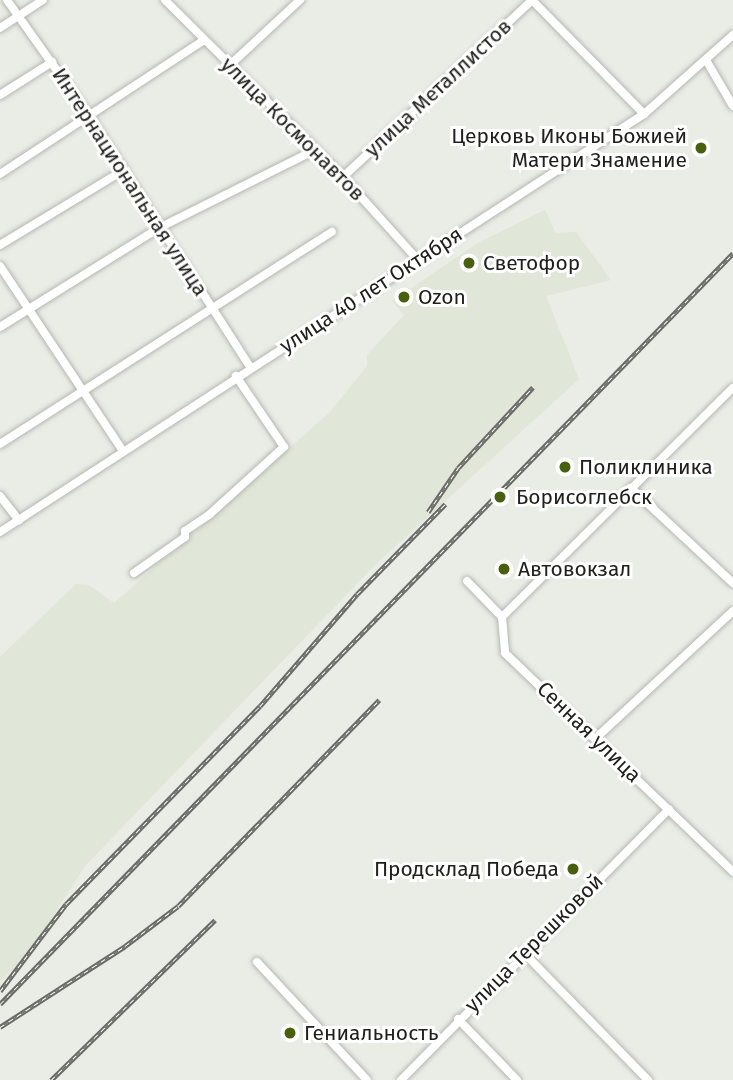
<!DOCTYPE html>
<html>
<head>
<meta charset="utf-8">
<style>
	body { margin:0 }
	#map { position:relative; width:733px; height:1080px; overflow:hidden; background:#eaece6; font-family:"Fira Sans",sans-serif }
	div>[style] { position:absolute }
	[style*='--x'] { left:calc(var(--x)*1px); top:calc(var(--y)*1px); width:calc(var(--w)*1px); rotate:calc(var(--a)*1deg) }
	.built>* { inset:0; background:#e0e6d8 }
	.roads { filter:drop-shadow(0 0 2px #b5b8b1) drop-shadow(0 0 2px #b5b8b1) }
	.minor>* { height:8px; margin:-4px; padding:0 4px; transform-origin:4px; border-radius:4px; background:#fff }
	.rail>* { height:4.5px; margin-top:-2.25px; transform-origin:0; background:repeating-linear-gradient(90deg,#fff 0 5px,#696a66 0 10px); box-sizing:border-box; border-block:2px solid #696a66 }
	.dots>* { width:19px; height:19px; translate:-50% -50%; box-sizing:border-box; border:4px solid #fff; border-radius:50% }
	span { translate:-50% -50%; white-space:nowrap; text-align:center; line-height:1.15; -webkit-text-stroke:6px #fff; paint-order:stroke }
	.street-label { font-size:21px; color:#20211e }
	.poi-label { font-size:21px; color:#20211e }
	.right { translate:-100% -50%; text-align:right }
	.left { translate:0 -50%; text-align:left }
</style>
</head>
<body>
<div id="map">
	<div class="built">
		<div style="clip-path:polygon(545px 210px,556px 233px,576px 232px,611px 280px,546px 296px,579px 379px,374px 566px,85px 866px,28px 956px,0 981px,0 657px,76px 584px,89px 585px,114px 603px,330px 412px,367px 366px,367px 355px,404px 315px,392px 301px,481px 241px)"></div>
	</div>
	<div class="roads">
		<div class="minor">
			<div style="--x:7;--y:0;--w:142;--a:54.7"></div>
			<div style="--x:89;--y:116;--w:298;--a:57.3"></div>
			<div style="--x:165;--y:0;--w:251;--a:44.8"></div>
			<div style="--x:343;--y:177;--w:112;--a:47.9"></div>
			<div style="--x:532;--y:0;--w:160;--a:45.5"></div>
			<div style="--x:0;--y:28;--w:51;--a:-33.1"></div>
			<div style="--x:706;--y:60;--w:53;--a:59.6"></div>
			<div style="--x:230;--y:65;--w:96;--a:-42.9"></div>
			<div style="--x:0;--y:95;--w:62;--a:-32.4"></div>
			<div style="--x:0;--y:174;--w:244;--a:-33.3"></div>
			<div style="--x:343;--y:177;--w:259;--a:-43.1"></div>
			<div style="--x:0;--y:245;--w:145;--a:-31.2"></div>
			<div style="--x:0;--y:266;--w:222;--a:56.4"></div>
			<div style="--x:0;--y:327;--w:187;--a:-31.9"></div>
			<div style="--x:159;--y:228;--w:174;--a:-26.6"></div>
			<div style="--x:0;--y:444;--w:394;--a:-32.6"></div>
			<div style="--x:631;--y:488;--w:139;--a:43"></div>
			<div style="--x:0;--y:496;--w:31;--a:52"></div>
			<div style="--x:0;--y:532;--w:768;--a:-32.99"></div>
			<div style="--x:644;--y:114;--w:119;--a:-41.6"></div>
			<div style="--x:134;--y:573;--w:62;--a:-35.2"></div>
			<div style="--x:185;--y:537;--w:6;--a:-90"></div>
			<div style="--x:185;--y:531;--w:30;--a:-34"></div>
			<div style="--x:210;--y:514;--w:100;--a:-42.2"></div>
			<div style="--x:284;--y:447;--w:86;--a:-124.1"></div>
			<div style="--x:467;--y:581;--w:50;--a:45.8"></div>
			<div style="--x:502;--y:617;--w:36;--a:85"></div>
			<div style="--x:505;--y:653;--w:316;--a:43.8"></div>
			<div style="--x:502;--y:617;--w:325;--a:-44.8"></div>
			<div style="--x:597;--y:737;--w:185;--a:-42.8"></div>
			<div style="--x:523;--y:952;--w:179;--a:45.7"></div>
			<div style="--x:257;--y:962;--w:161;--a:47"></div>
			<div style="--x:458;--y:1019;--w:85;--a:46"></div>
			<div style="--x:401;--y:1080;--w:381;--a:-45.3"></div>
		</div>
	</div>
	<div class="rail">
		<div style="--x:428;--y:512;--w:53;--a:-55.7"></div>
		<div style="--x:458;--y:468;--w:110;--a:-47.2"></div>
		<div style="--x:0;--y:991;--w:109;--a:-52.8"></div>
		<div style="--x:66;--y:904;--w:277;--a:-45.6"></div>
		<div style="--x:260;--y:706;--w:148;--a:-49.1"></div>
		<div style="--x:357;--y:594;--w:126;--a:-45.6"></div>
		<div style="--x:0;--y:1004;--w:1049;--a:-45.69"></div>
		<div style="--x:0;--y:1027;--w:149;--a:-32.9"></div>
		<div style="--x:125;--y:946;--w:66;--a:-37"></div>
		<div style="--x:178;--y:906;--w:288;--a:-45.7"></div>
		<div style="--x:51;--y:1080;--w:229;--a:-44.3"></div>
	</div>
	<div class="dots">
		<div style="left:701px;top:148px;background:#48600d"></div>
		<div style="left:469px;top:263px;background:#48600d"></div>
		<div style="left:404px;top:297px;background:#48600d"></div>
		<div style="left:565px;top:467px;background:#48600d"></div>
		<div style="left:500px;top:497px;background:#48600d"></div>
		<div style="left:504px;top:569px;background:#48600d"></div>
		<div style="left:573px;top:869px;background:#48600d"></div>
		<div style="left:290px;top:1033px;background:#48600d"></div>
	</div>
	<div class="street-label">
		<span style="left:438px;top:88px;rotate:-43deg">улица Металлистов</span>
		<span style="left:293px;top:129px;rotate:45deg">улица Космонавтов</span>
		<span style="left:130px;top:182px;rotate:57deg">Интернациональная улица</span>
		<span style="left:371px;top:290px;rotate:-33deg">улица 40 лет Октября</span>
		<span style="left:589px;top:732px;rotate:44deg">Сенная улица</span>
		<span style="left:534px;top:943px;rotate:-45deg">улица Терешковой</span>
	</div>
	<div class="poi-label">
		<span class="right" style="left:687px;top:148px">Церковь Иконы Божией<br>Матери Знамение</span>
		<span class="left" style="left:483px;top:263px">Светофор</span>
		<span class="left" style="left:418px;top:297px">Ozon</span>
		<span class="left" style="left:579px;top:467px">Поликлиника</span>
		<span class="left" style="left:516px;top:497px">Борисоглебск</span>
		<span class="left" style="left:518px;top:569px">Автовокзал</span>
		<span class="right" style="left:559px;top:869px">Продсклад Победа</span>
		<span class="left" style="left:304px;top:1033px">Гениальность</span>
	</div>
</div>
</body>
</html>
